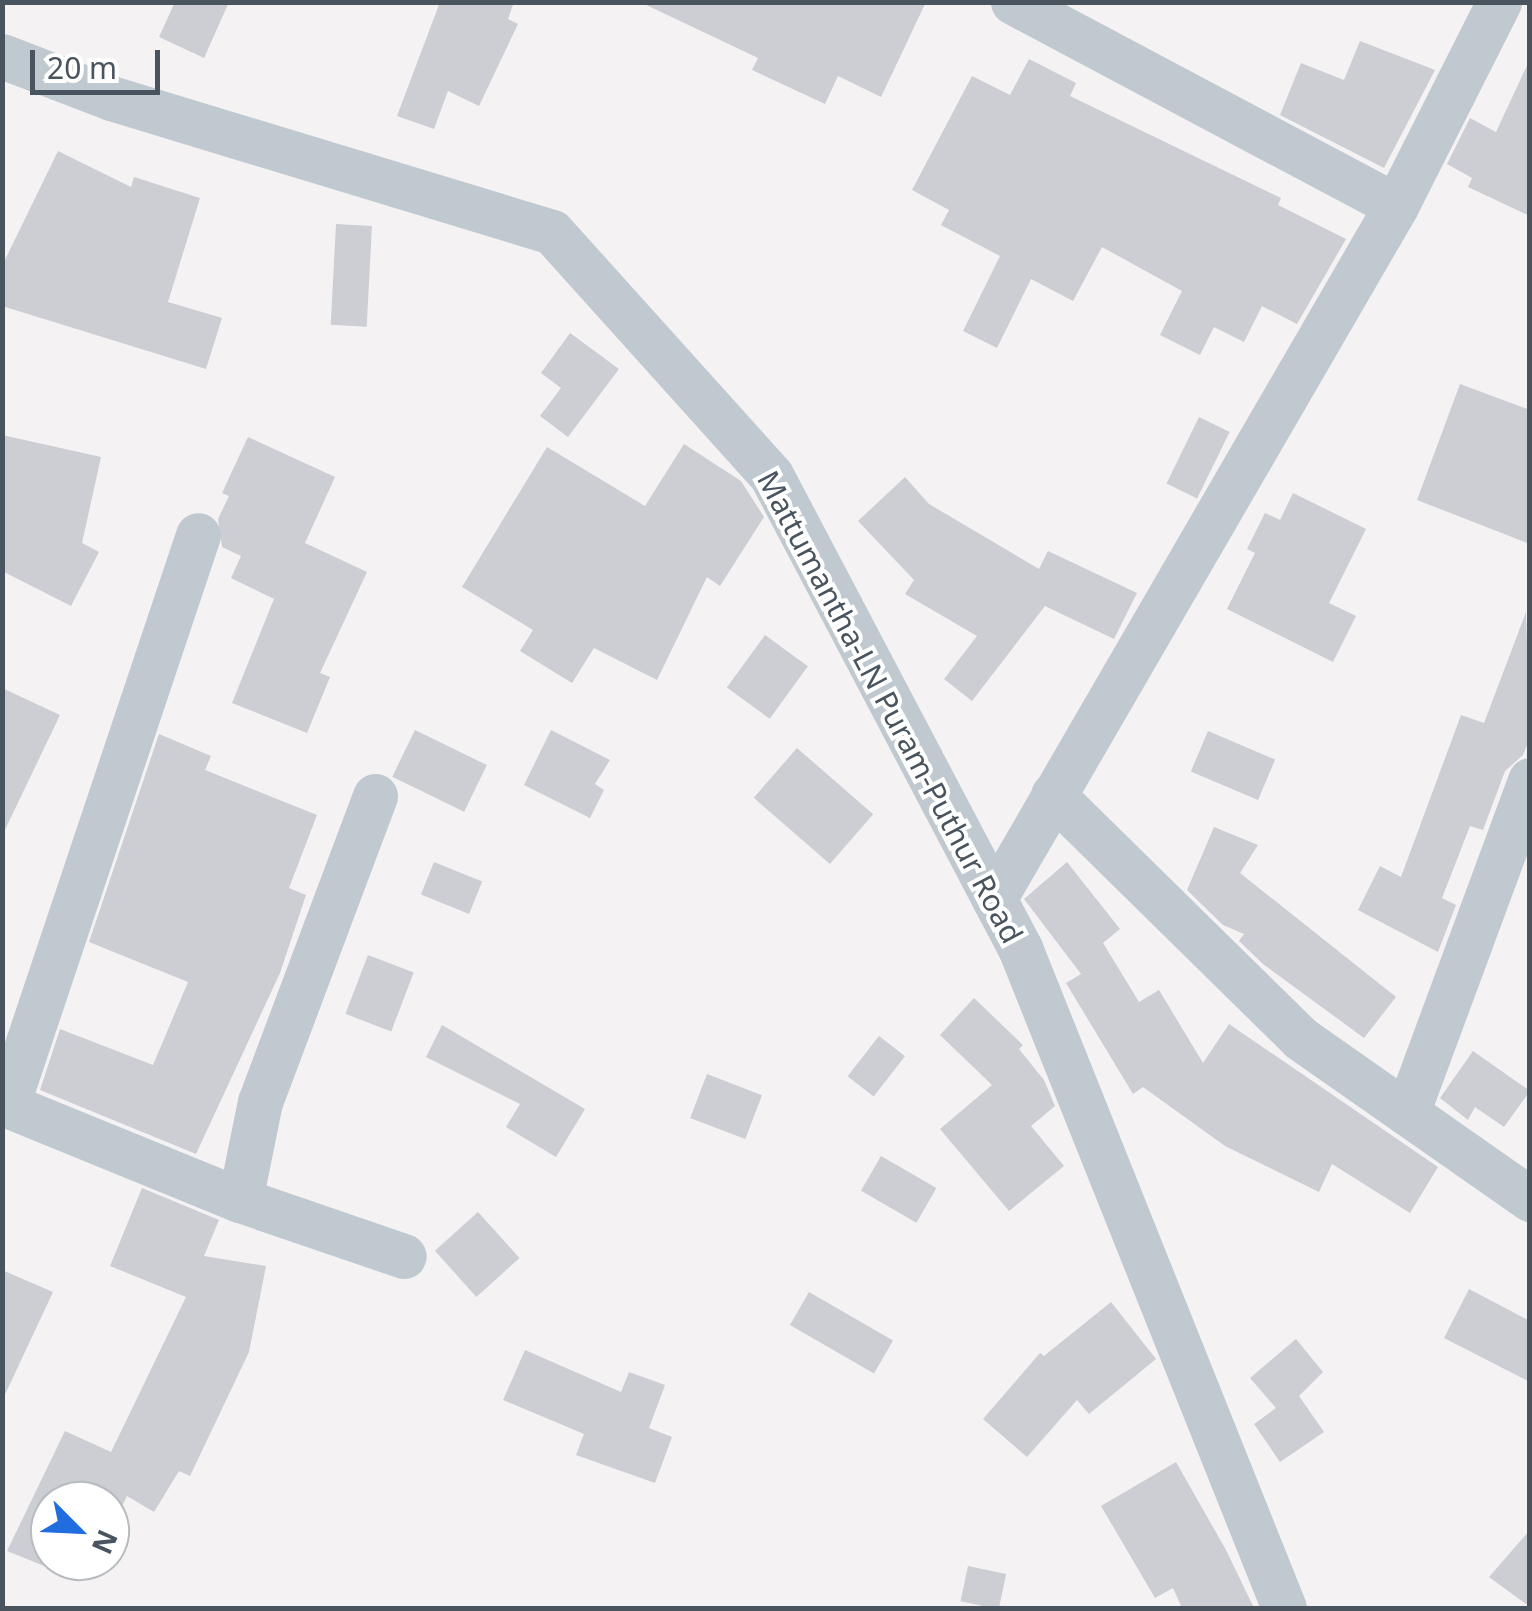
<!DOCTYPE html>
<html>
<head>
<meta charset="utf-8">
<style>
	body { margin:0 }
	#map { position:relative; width:1532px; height:1611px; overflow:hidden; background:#f4f2f2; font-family:"Noto Sans",sans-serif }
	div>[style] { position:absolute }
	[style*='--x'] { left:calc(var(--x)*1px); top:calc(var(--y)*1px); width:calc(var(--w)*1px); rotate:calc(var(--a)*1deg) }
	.building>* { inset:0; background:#ccced4; transform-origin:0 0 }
	.minor>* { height:45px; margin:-22.5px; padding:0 22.5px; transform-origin:22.5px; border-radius:22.5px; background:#c0c9d0 }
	span { translate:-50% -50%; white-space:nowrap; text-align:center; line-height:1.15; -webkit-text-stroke:8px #fff; paint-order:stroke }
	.street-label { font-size:30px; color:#4a545f }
	.frame { position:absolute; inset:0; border:5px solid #4a545f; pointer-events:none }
	.north { position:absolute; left:30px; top:1481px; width:100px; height:100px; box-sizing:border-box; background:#fff; border:2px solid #b7bbbf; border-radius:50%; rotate:114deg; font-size:28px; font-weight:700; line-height:40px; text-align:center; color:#4a545f }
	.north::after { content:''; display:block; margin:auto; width:35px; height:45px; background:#206de0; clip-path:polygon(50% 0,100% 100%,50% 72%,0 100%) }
	.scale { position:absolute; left:30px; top:50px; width:130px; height:45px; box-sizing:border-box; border:5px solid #4a545f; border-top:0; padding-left:12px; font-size:30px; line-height:35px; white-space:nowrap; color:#4a545f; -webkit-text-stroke:8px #fff; paint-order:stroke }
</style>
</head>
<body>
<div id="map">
	<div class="building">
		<div style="clip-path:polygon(175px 2px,229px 2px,204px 58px,159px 37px)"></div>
		<div style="clip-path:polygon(440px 2px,514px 2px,508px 19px,518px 24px,479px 106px,448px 91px,434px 129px,397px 116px)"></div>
		<div style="clip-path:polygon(640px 2px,926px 2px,881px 97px,838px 76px,825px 104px,752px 70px,758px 58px)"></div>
		<div style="clip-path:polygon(1360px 41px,1435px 70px,1384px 168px,1280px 115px,1301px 63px,1344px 80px)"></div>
		<div style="clip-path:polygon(1029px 59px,1076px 83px,1070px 96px,1281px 198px,1278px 205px,1346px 239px,1297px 324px,1262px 306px,1244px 342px,1214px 327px,1200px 355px,1160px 335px,1182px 291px,1102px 247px,1073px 301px,1031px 279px,997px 348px,963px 331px,1000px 256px,941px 225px,949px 210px,912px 190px,972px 76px,1010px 95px)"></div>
		<div style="clip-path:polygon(1530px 59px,1530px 216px,1468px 187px,1472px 178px,1447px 164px,1470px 118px,1496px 132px)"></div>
		<div style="clip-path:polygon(58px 151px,131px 187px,134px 177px,200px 198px,168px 302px,222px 318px,206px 369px,2px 306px,2px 266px)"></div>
		<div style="left:336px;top:224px;width:36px;height:101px;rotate:3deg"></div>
		<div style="clip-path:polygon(570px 333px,619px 369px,568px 437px,540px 416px,561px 388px,541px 373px)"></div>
		<div style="clip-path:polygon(1460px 384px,1530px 410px,1530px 544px,1417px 500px)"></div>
		<div style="left:1199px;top:417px;width:34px;height:74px;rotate:26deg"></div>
		<div style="clip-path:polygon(2px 435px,101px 457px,82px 543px,99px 552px,71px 606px,2px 571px)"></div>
		<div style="clip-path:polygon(248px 437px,335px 477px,305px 543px,367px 572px,320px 673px,330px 677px,307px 733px,232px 703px,274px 599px,231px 578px,241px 556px,222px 547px,218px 519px,229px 496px,222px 493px)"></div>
		<div style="clip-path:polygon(684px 444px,741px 481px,764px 517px,720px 586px,707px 577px,657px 680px,594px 648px,572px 683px,520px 651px,533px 630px,462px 587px,547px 447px,645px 506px)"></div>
		<div style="clip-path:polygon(905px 477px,929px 504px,1039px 569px,1048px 551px,1137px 593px,1114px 639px,1045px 606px,972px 701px,944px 679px,977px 636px,905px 594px,914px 580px,858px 521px)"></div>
		<div style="clip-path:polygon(1293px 493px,1366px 529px,1329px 603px,1356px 616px,1333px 662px,1227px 609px,1255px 553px,1247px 549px,1265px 513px,1280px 520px)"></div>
		<div style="clip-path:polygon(1526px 612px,1530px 737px,1523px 755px,1505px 771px,1483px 830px,1470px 826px,1442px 898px,1456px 905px,1438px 952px,1358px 910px,1380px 866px,1401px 877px,1461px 715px,1484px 723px)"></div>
		<div style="left:765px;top:635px;width:53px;height:65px;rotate:36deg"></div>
		<div style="clip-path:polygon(2px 688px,60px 715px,2px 836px)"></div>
		<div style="left:415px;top:730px;width:80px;height:52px;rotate:26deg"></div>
		<div style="clip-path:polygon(551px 730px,610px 760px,595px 784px,604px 790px,590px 818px,524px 785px)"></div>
		<div style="left:1208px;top:731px;width:73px;height:44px;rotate:23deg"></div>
		<div style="clip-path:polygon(159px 734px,211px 756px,205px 770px,317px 815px,289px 888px,306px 895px,280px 973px,196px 1154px,40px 1090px,60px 1029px,153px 1065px,188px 982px,89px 942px)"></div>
		<div style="left:797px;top:748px;width:101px;height:66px;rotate:41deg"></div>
		<div style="clip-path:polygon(1214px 827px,1258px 845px,1240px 873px,1396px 997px,1364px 1038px,1263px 964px,1239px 941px,1244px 934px,1223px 925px,1187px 890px)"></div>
		<div style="left:434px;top:862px;width:52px;height:35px;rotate:22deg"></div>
		<div style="clip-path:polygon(1067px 862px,1120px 929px,1103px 943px,1139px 1002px,1159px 990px,1203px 1063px,1229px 1024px,1438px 1167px,1410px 1213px,1332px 1164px,1319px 1192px,1225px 1146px,1143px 1087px,1133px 1094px,1066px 983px,1081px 974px,1024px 899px)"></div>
		<div style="left:368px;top:955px;width:49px;height:63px;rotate:21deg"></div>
		<div style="clip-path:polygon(974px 998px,1023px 1045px,1019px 1049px,1044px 1080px,1055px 1106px,1031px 1126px,1064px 1166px,1009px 1211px,940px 1129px,992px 1085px,940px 1035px)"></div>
		<div style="clip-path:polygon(442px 1025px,585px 1109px,556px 1157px,506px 1127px,520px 1104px,426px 1057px)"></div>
		<div style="left:879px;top:1036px;width:33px;height:51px;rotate:38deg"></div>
		<div style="clip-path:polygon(1473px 1051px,1530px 1091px,1504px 1127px,1475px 1107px,1468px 1120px,1440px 1098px)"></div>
		<div style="left:707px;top:1074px;width:59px;height:47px;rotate:21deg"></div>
		<div style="left:881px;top:1156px;width:64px;height:40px;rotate:30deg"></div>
		<div style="clip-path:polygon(142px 1188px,219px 1220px,204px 1256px,266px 1266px,249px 1352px,190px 1476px,179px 1471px,154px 1512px,127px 1496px,112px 1527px,110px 1501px,50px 1501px,50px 1561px,86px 1561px,79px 1580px,7px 1551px,65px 1431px,111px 1452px,186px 1297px,110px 1266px)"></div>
		<div style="left:478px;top:1212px;width:62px;height:58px;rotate:48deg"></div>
		<div style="clip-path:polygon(2px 1270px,53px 1292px,2px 1401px)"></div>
		<div style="clip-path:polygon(1469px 1289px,1530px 1321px,1530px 1382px,1444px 1338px)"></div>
		<div style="left:809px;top:1292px;width:97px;height:38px;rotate:30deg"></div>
		<div style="clip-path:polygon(1111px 1302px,1156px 1359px,1089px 1414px,1077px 1400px,1027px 1457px,983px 1419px,1040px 1353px,1044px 1356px)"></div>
		<div style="clip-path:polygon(1296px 1339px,1323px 1372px,1299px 1396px,1324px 1432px,1280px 1462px,1254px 1424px,1276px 1408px,1250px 1378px)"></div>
		<div style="clip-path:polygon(525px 1350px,621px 1392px,629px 1372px,665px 1385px,649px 1428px,672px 1437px,655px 1483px,576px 1455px,584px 1434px,503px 1400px)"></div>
		<div style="clip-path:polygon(1176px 1462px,1226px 1550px,1254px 1608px,1182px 1608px,1173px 1588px,1155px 1598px,1101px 1506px)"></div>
		<div style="clip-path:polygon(1530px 1530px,1530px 1607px,1489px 1577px)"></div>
		<div style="left:968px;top:1566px;width:39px;height:36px;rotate:12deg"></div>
	</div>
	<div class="minor">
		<div style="--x:1013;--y:2;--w:434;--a:28"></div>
		<div style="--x:1396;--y:206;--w:229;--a:-63.2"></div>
		<div style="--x:2;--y:56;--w:117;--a:21.1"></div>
		<div style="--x:111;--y:98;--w:461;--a:16.9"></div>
		<div style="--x:552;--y:232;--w:327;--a:48"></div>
		<div style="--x:771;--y:475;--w:535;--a:62.24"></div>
		<div style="--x:1020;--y:948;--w:711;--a:68.2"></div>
		<div style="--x:1053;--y:795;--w:346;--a:44.5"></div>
		<div style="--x:1300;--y:1038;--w:281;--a:35"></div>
		<div style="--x:994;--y:899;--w:801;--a:-59.88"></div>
		<div style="--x:2;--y:1103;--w:257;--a:22.2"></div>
		<div style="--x:240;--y:1200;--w:173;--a:18.9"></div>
		<div style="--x:7;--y:1105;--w:601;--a:-71.47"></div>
		<div style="--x:1407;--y:1113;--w:355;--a:-69.7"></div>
		<div style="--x:240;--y:1200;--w:100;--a:-78.5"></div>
		<div style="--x:260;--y:1102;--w:327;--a:-69.4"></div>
	</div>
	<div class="street-label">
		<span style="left:890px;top:707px;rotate:62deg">Mattumantha-LN Puram-Puthur Road</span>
	</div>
	<div class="frame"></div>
	<div class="north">N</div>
	<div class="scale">20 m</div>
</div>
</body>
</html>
